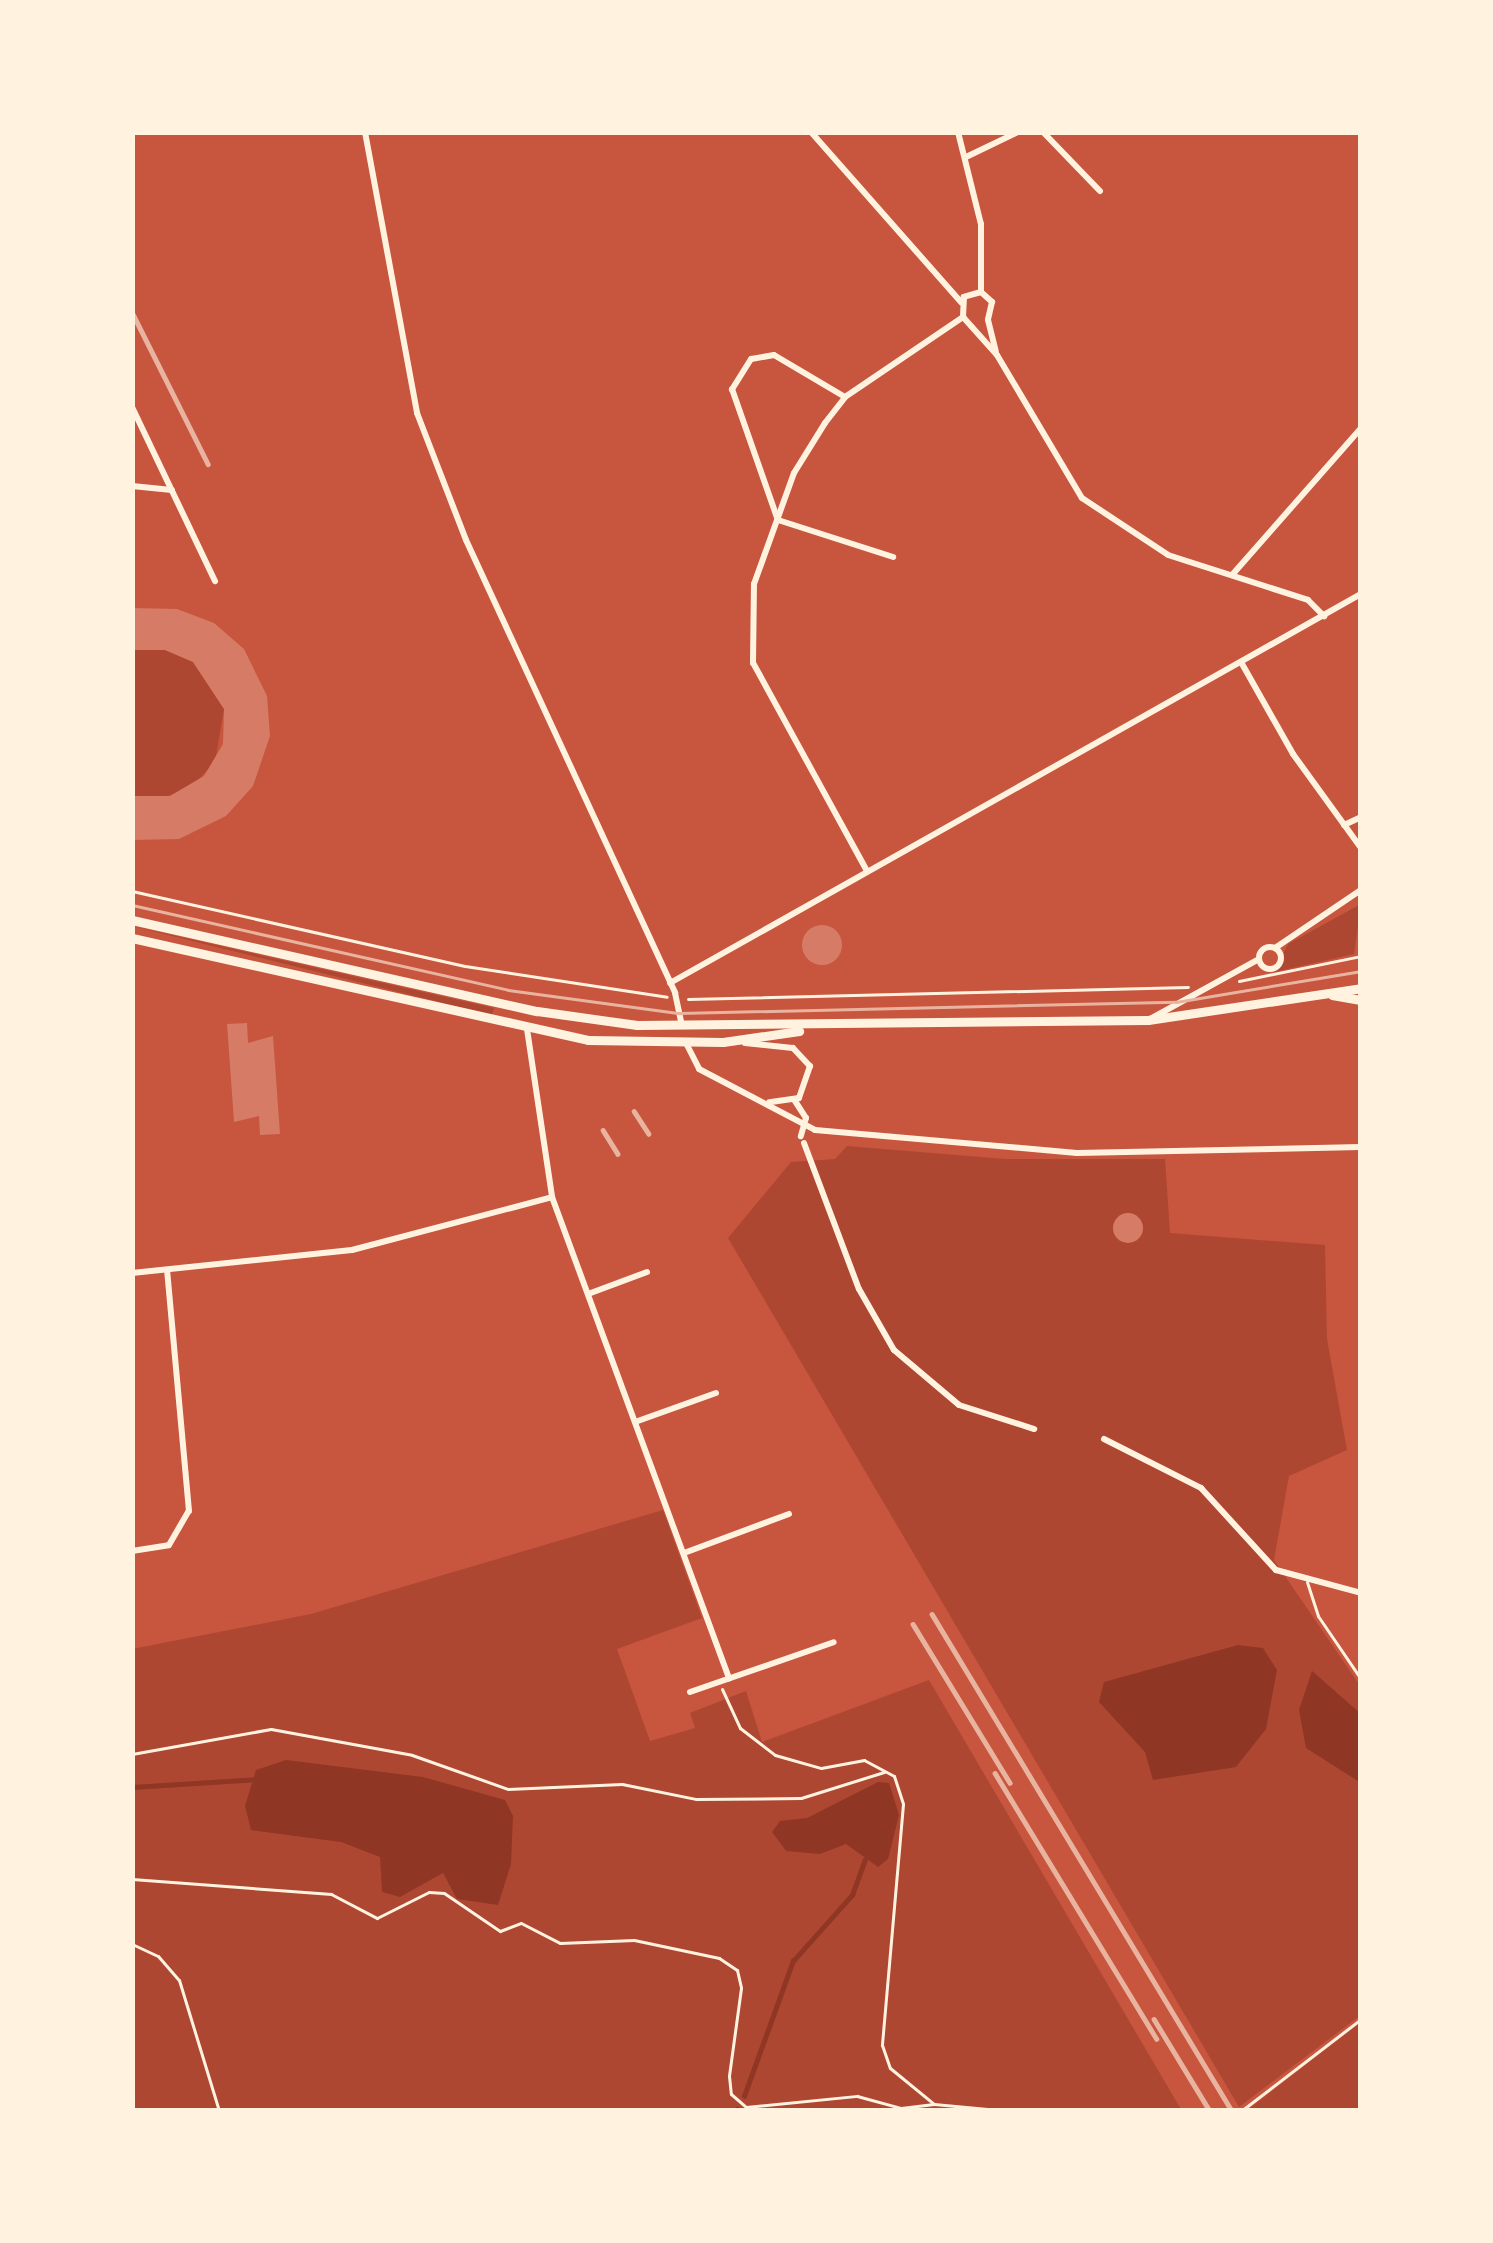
<!DOCTYPE html>
<html>
<head>
<meta charset="utf-8">
<style>
	body { margin:0 }
	#map { position:relative; width:1493px; height:2243px; overflow:hidden; background:#c8553d; font-family:Raleway,sans-serif }
	div>[style] { position:absolute }
	[style*='--x'] { left:calc(var(--x)*1px); top:calc(var(--y)*1px); width:calc(var(--w)*1px); rotate:calc(var(--a)*1deg) }
	.green>* { inset:0; background:#ae4732 }
	.water>* { inset:0; background:#8f3625 }
	.stream>* { height:4.5px; margin:-2.25px; padding:0 2.25px; transform-origin:2.25px; border-radius:2.25px; background:#8f3625 }
	.building>* { inset:0; background:#d67c66 }
	.round { border-radius:50% }
	.path>* { height:3px; margin:-1.5px; padding:0 1.5px; transform-origin:1.5px; border-radius:1.5px; background:#fff3e0 }
	.service>* { height:3px; margin:-1.5px; padding:0 1.5px; transform-origin:1.5px; border-radius:1.5px; background:#fff3e0 }
	.minor>* { height:6px; margin:-3px; padding:0 3px; transform-origin:3px; border-radius:3px; background:#fff3e0 }
	.minor>.ring { margin:-3px; padding:0; box-sizing:content-box; background:none; border:6px solid #fff3e0; border-radius:50% }
	.secondary>* { height:9px; margin:-4.5px; padding:0 4.5px; transform-origin:4.5px; border-radius:4.5px; background:#fff3e0 }
	.primary>* { height:9px; margin:-4.5px; padding:0 4.5px; transform-origin:4.5px; border-radius:4.5px; background:#fff3e0 }
	.tram>* { height:3px; margin:-1.5px; padding:0 1.5px; transform-origin:1.5px; border-radius:1.5px; background:#e9b49f }
	.rail>* { height:4.5px; margin:-2.25px; padding:0 2.25px; transform-origin:2.25px; border-radius:2.25px; background:#e9b49f }
	span { translate:-50% -50%; white-space:nowrap; text-align:center; line-height:1.15; -webkit-text-stroke:9px #fff3e0; paint-order:stroke }
	.frame { position:absolute; inset:0; border:135px solid #fff3e0; pointer-events:none }
</style>
</head>
<body>
<div id="map">
	<div class="green">
		<div style="clip-path:polygon(132px 650px,165px 650px,193px 662px,224px 709px,215px 762px,193px 785px,166px 797px,132px 796px)"></div>
		<div style="clip-path:polygon(1361px 904px,1354px 954px,1274px 972px,1288px 944px)"></div>
		<div style="clip-path:polygon(132px 926px,494px 1008px,492px 1015px)"></div>
		<div style="clip-path:polygon(847px 1146px,1005px 1159px,1165px 1159px,1170px 1233px,1325px 1245px,1327px 1339px,1347px 1450px,1289px 1476px,1274px 1560px,1361px 1687px,1361px 2015px,1239px 2107px,728px 1238px,791px 1162px,835px 1159px)"></div>
		<div style="clip-path:polygon(663px 1510px,702px 1618px,617px 1649px,650px 1741px,695px 1728px,690px 1713px,746px 1691px,762px 1742px,929px 1680px,1182px 2111px,132px 2111px,132px 1649px,311px 1614px)"></div>
		<div style="clip-path:polygon(1361px 2022px,1361px 2111px,1246px 2111px)"></div>
	</div>
	<div class="water">
		<div style="clip-path:polygon(1238px 1645px,1263px 1648px,1277px 1670px,1266px 1729px,1236px 1767px,1153px 1780px,1145px 1752px,1099px 1702px,1104px 1682px)"></div>
		<div style="clip-path:polygon(1312px 1671px,1361px 1714px,1361px 1783px,1306px 1748px,1299px 1710px)"></div>
		<div style="clip-path:polygon(286px 1760px,423px 1777px,505px 1800px,513px 1816px,511px 1864px,498px 1905px,457px 1899px,443px 1873px,400px 1897px,382px 1892px,380px 1857px,341px 1842px,251px 1830px,245px 1806px,256px 1770px)"></div>
		<div style="clip-path:polygon(878px 1782px,889px 1783px,899px 1815px,888px 1859px,878px 1867px,846px 1844px,820px 1854px,786px 1851px,772px 1832px,780px 1821px,807px 1818px)"></div>
	</div>
	<div class="stream">
		<div style="--x:132;--y:1787;--w:126;--a:-3.6"></div>
		<div style="--x:744;--y:2096;--w:144;--a:-70.1"></div>
		<div style="--x:793;--y:1961;--w:89;--a:-48.2"></div>
		<div style="--x:852;--y:1895;--w:37;--a:-70"></div>
		<div style="--x:736;--y:2111;--w:2;--a:-63"></div>
	</div>
	<div class="building">
		<div style="clip-path:polygon(132px 608px,177px 609px,214px 623px,244px 649px,267px 696px,270px 736px,253px 786px,226px 816px,179px 839px,132px 840px,132px 796px,170px 796px,204px 776px,223px 744px,224px 709px,193px 662px,165px 650px,132px 650px)"></div>
		<div class="round" style="left:802px;top:925px;width:40px;height:40px"></div>
		<div style="clip-path:polygon(247px 1023px,248px 1043px,273px 1036px,280px 1134px,260px 1135px,259px 1116px,234px 1122px,227px 1024px)"></div>
		<div class="round" style="left:1113px;top:1213px;width:30px;height:30px"></div>
	</div>
	<div class="path">
		<div style="--x:132;--y:891;--w:341;--a:12.7"></div>
		<div style="--x:465;--y:966;--w:204;--a:8.7"></div>
		<div style="--x:1239;--y:981;--w:125;--a:-11.6"></div>
		<div style="--x:688;--y:999;--w:500;--a:-1.37"></div>
		<div style="--x:722;--y:1689;--w:43;--a:65.2"></div>
		<div style="--x:740;--y:1728;--w:44;--a:37.6"></div>
		<div style="--x:775;--y:1755;--w:48;--a:15.8"></div>
		<div style="--x:821;--y:1768;--w:44;--a:-10.5"></div>
		<div style="--x:864;--y:1760;--w:34;--a:28"></div>
		<div style="--x:894;--y:1776;--w:29;--a:72"></div>
		<div style="--x:903;--y:1804;--w:242;--a:95"></div>
		<div style="--x:882;--y:2045;--w:24;--a:71"></div>
		<div style="--x:890;--y:2068;--w:57;--a:39.3"></div>
		<div style="--x:934;--y:2104;--w:75;--a:5.3"></div>
		<div style="--x:132;--y:1754;--w:141;--a:-10.2"></div>
		<div style="--x:271;--y:1729;--w:143;--a:10.4"></div>
		<div style="--x:412;--y:1755;--w:102;--a:19.5"></div>
		<div style="--x:508;--y:1789;--w:114;--a:-2.5"></div>
		<div style="--x:622;--y:1784;--w:76;--a:11.5"></div>
		<div style="--x:696;--y:1799;--w:105;--a:-0.5"></div>
		<div style="--x:801;--y:1798;--w:87;--a:-17.4"></div>
		<div style="--x:132;--y:1879;--w:200;--a:4.3"></div>
		<div style="--x:331;--y:1894;--w:52;--a:27.6"></div>
		<div style="--x:377;--y:1918;--w:58;--a:-26.6"></div>
		<div style="--x:429;--y:1892;--w:15;--a:4"></div>
		<div style="--x:444;--y:1893;--w:68;--a:34.2"></div>
		<div style="--x:500;--y:1931;--w:22;--a:-21"></div>
		<div style="--x:521;--y:1923;--w:44;--a:27.1"></div>
		<div style="--x:560;--y:1943;--w:74;--a:-2.3"></div>
		<div style="--x:634;--y:1940;--w:87;--a:12"></div>
		<div style="--x:719;--y:1958;--w:22;--a:34"></div>
		<div style="--x:737;--y:1970;--w:18;--a:77"></div>
		<div style="--x:741;--y:1988;--w:89;--a:97.8"></div>
		<div style="--x:729;--y:2076;--w:18;--a:84"></div>
		<div style="--x:731;--y:2094;--w:20;--a:41"></div>
		<div style="--x:746;--y:2107;--w:112;--a:-5.7"></div>
		<div style="--x:857;--y:2096;--w:46;--a:15.3"></div>
		<div style="--x:901;--y:2108;--w:33;--a:-7"></div>
		<div style="--x:132;--y:1944;--w:29;--a:25"></div>
		<div style="--x:158;--y:1956;--w:32;--a:49"></div>
		<div style="--x:179;--y:1980;--w:137;--a:73"></div>
	</div>
	<div class="service">
		<div style="--x:1307;--y:1582;--w:36;--a:72"></div>
		<div style="--x:1318;--y:1616;--w:76;--a:55.7"></div>
		<div style="--x:1241;--y:2111;--w:151;--a:-37.5"></div>
	</div>
	<div class="minor">
		<div style="--x:365;--y:132;--w:286;--a:79.5"></div>
		<div style="--x:417;--y:413;--w:136;--a:68.9"></div>
		<div style="--x:466;--y:540;--w:499;--a:65.2"></div>
		<div style="--x:675;--y:993;--w:33;--a:78"></div>
		<div style="--x:811;--y:132;--w:227;--a:48.6"></div>
		<div style="--x:958;--y:132;--w:95;--a:76"></div>
		<div style="--x:981;--y:224;--w:68;--a:90"></div>
		<div style="--x:1043;--y:132;--w:82;--a:46"></div>
		<div style="--x:966;--y:157;--w:58;--a:-25.7"></div>
		<div style="--x:981;--y:292;--w:18;--a:164"></div>
		<div style="--x:964;--y:297;--w:20;--a:93"></div>
		<div style="--x:963;--y:317;--w:51;--a:48.2"></div>
		<div style="--x:997;--y:355;--w:166;--a:59.3"></div>
		<div style="--x:1082;--y:498;--w:103;--a:33.5"></div>
		<div style="--x:1168;--y:555;--w:147;--a:17.8"></div>
		<div style="--x:1308;--y:600;--w:23;--a:45"></div>
		<div style="--x:981;--y:292;--w:15;--a:42"></div>
		<div style="--x:992;--y:302;--w:18;--a:103"></div>
		<div style="--x:988;--y:320;--w:32;--a:76"></div>
		<div style="--x:845;--y:397;--w:82;--a:-149.4"></div>
		<div style="--x:774;--y:355;--w:23;--a:170"></div>
		<div style="--x:751;--y:359;--w:36;--a:122"></div>
		<div style="--x:732;--y:389;--w:139;--a:70.7"></div>
		<div style="--x:778;--y:520;--w:121;--a:17.8"></div>
		<div style="--x:132;--y:407;--w:193;--a:64.5"></div>
		<div style="--x:132;--y:486;--w:40;--a:5.7"></div>
		<div style="--x:1232;--y:575;--w:196;--a:-48.7"></div>
		<div style="--x:1241;--y:662;--w:106;--a:60.5"></div>
		<div style="--x:1293;--y:754;--w:116;--a:54.1"></div>
		<div style="--x:1344;--y:825;--w:19;--a:-25"></div>
		<div style="--x:867;--y:871;--w:237;--a:-118.7"></div>
		<div style="--x:753;--y:663;--w:79;--a:-89.3"></div>
		<div style="--x:754;--y:584;--w:118;--a:-70.2"></div>
		<div style="--x:794;--y:473;--w:59;--a:-58.2"></div>
		<div style="--x:825;--y:423;--w:33;--a:-52"></div>
		<div style="--x:845;--y:397;--w:143;--a:-34.1"></div>
		<div class="ring" style="left:1259px;top:947px;width:16px;height:16px"></div>
		<div style="--x:1275;--y:948;--w:104;--a:-34"></div>
		<div style="--x:670;--y:983;--w:793;--a:-29.38"></div>
		<div style="--x:1152;--y:1018;--w:122;--a:-28.9"></div>
		<div style="--x:527;--y:1029;--w:170;--a:81.5"></div>
		<div style="--x:552;--y:1197;--w:513;--a:69.8"></div>
		<div style="--x:686;--y:1043;--w:29;--a:63"></div>
		<div style="--x:699;--y:1069;--w:131;--a:27.7"></div>
		<div style="--x:815;--y:1130;--w:263;--a:5"></div>
		<div style="--x:1077;--y:1153;--w:284;--a:-1.2"></div>
		<div style="--x:745;--y:1043;--w:48;--a:5.9"></div>
		<div style="--x:793;--y:1048;--w:25;--a:47"></div>
		<div style="--x:810;--y:1066;--w:34;--a:109"></div>
		<div style="--x:799;--y:1098;--w:30;--a:172"></div>
		<div style="--x:795;--y:1101;--w:20;--a:57"></div>
		<div style="--x:806;--y:1118;--w:19;--a:106"></div>
		<div style="--x:804;--y:1143;--w:156;--a:69.4"></div>
		<div style="--x:859;--y:1289;--w:70;--a:60.2"></div>
		<div style="--x:894;--y:1350;--w:85;--a:40.2"></div>
		<div style="--x:959;--y:1405;--w:79;--a:17.7"></div>
		<div style="--x:132;--y:1273;--w:221;--a:-6"></div>
		<div style="--x:352;--y:1250;--w:207;--a:-14.8"></div>
		<div style="--x:588;--y:1294;--w:63;--a:-20.4"></div>
		<div style="--x:635;--y:1422;--w:86;--a:-19.7"></div>
		<div style="--x:1104;--y:1439;--w:109;--a:26.8"></div>
		<div style="--x:1201;--y:1488;--w:111;--a:47.6"></div>
		<div style="--x:1276;--y:1570;--w:88;--a:15.1"></div>
		<div style="--x:132;--y:1551;--w:37;--a:-9"></div>
		<div style="--x:169;--y:1545;--w:39;--a:-60"></div>
		<div style="--x:189;--y:1511;--w:242;--a:-95.2"></div>
		<div style="--x:684;--y:1553;--w:112;--a:-20.4"></div>
		<div style="--x:690;--y:1692;--w:152;--a:-19.1"></div>
	</div>
	<div class="secondary">
		<div style="--x:1332;--y:995;--w:29;--a:10"></div>
	</div>
	<div class="primary">
		<div style="--x:132;--y:920;--w:415;--a:12.7"></div>
		<div style="--x:537;--y:1011;--w:101;--a:8"></div>
		<div style="--x:637;--y:1025;--w:511;--a:-0.56"></div>
		<div style="--x:1148;--y:1020;--w:215;--a:-8.5"></div>
		<div style="--x:132;--y:938;--w:467;--a:12.6"></div>
		<div style="--x:588;--y:1040;--w:135;--a:0.8"></div>
		<div style="--x:723;--y:1042;--w:77;--a:-8.2"></div>
	</div>
	<div class="tram">
		<div style="--x:132;--y:905;--w:385;--a:12.7"></div>
		<div style="--x:508;--y:990;--w:173;--a:7.7"></div>
		<div style="--x:679;--y:1013;--w:497;--a:-1.3"></div>
		<div style="--x:1176;--y:1002;--w:188;--a:-9.5"></div>
	</div>
	<div class="rail">
		<div style="--x:132;--y:312;--w:170;--a:63.4"></div>
		<div style="--x:634;--y:1111;--w:27;--a:57"></div>
		<div style="--x:603;--y:1130;--w:28;--a:58"></div>
		<div style="--x:932;--y:1614;--w:581;--a:58.88"></div>
		<div style="--x:913;--y:1624;--w:186;--a:58.6"></div>
		<div style="--x:995;--y:1773;--w:311;--a:58.7"></div>
		<div style="--x:1154;--y:2019;--w:108;--a:58.7"></div>
	</div>
	<div class="frame"></div>
</div>
</body>
</html>
